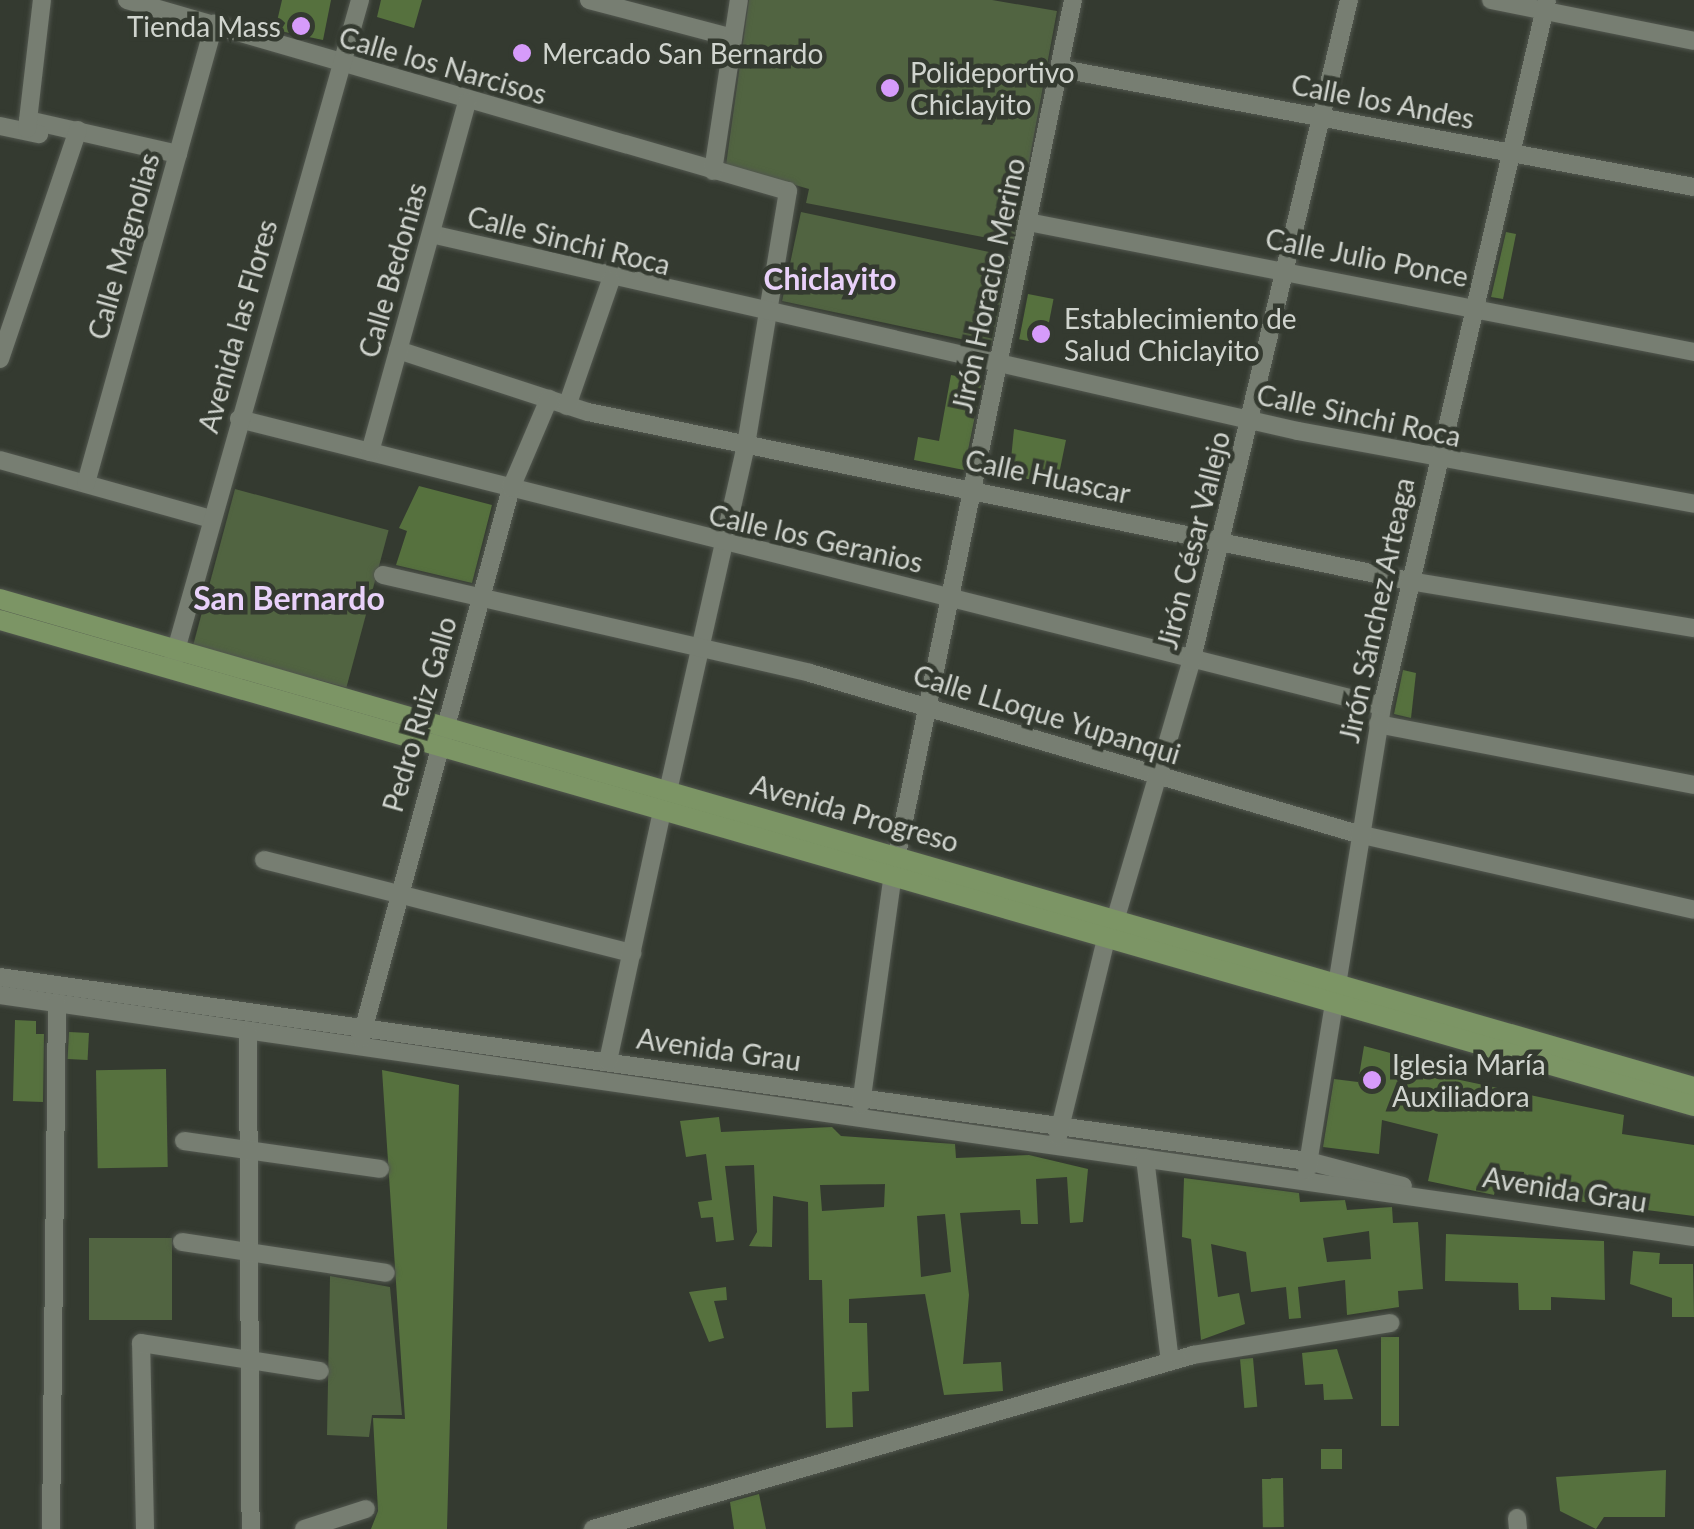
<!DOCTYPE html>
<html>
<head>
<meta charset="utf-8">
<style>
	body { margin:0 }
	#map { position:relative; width:1694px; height:1529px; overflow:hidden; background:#343a30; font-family:Lato,sans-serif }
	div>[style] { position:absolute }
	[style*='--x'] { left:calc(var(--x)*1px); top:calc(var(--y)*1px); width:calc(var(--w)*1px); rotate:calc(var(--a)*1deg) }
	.green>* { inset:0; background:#516441; transform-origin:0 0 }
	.building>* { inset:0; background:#56713e; transform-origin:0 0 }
	.roads { filter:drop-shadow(0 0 2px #52574f) drop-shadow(0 0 2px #52574f) }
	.minor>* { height:18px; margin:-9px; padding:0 9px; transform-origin:9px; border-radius:9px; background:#777e72 }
	.major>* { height:20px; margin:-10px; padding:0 10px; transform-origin:10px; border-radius:10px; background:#7c9565 }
	.dots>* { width:28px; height:28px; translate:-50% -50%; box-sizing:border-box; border:5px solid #343a30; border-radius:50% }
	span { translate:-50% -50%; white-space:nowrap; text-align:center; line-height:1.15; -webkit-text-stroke:9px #343a30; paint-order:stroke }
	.poi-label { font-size:28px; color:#d0d4ce }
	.right { translate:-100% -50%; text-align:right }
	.left { translate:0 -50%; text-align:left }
	.street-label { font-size:28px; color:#d0d4ce }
	.neighbourhood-label { font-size:30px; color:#e9d1fa; font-weight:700 }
	.quarter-label { font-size:32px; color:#e9d1fa; font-weight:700 }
</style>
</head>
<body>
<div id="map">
	<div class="green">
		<div style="clip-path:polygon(749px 0,992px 0,1057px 11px,1014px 243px,806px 203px,809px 189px,726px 165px)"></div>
		<div style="left:801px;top:212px;width:214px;height:91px;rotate:12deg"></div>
		<div style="left:235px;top:489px;width:159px;height:163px;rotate:15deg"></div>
		<div style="left:89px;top:1238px;width:83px;height:82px"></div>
		<div style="clip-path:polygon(330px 1276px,390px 1287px,402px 1415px,372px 1415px,369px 1437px,327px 1435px)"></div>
	</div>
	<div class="building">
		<div style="clip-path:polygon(282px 0,331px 0,323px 40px,275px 30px)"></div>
		<div style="clip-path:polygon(381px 0,422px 0,414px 28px,377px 17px)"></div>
		<div style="clip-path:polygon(1506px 232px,1516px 234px,1503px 299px,1491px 297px)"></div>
		<div style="left:1028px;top:294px;width:26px;height:46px;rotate:11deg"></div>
		<div style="clip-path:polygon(951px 375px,982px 381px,964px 470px,914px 460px,918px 437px,939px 441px)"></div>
		<div style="clip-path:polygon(1014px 429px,1066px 440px,1058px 479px,1009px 479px)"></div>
		<div style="clip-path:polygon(419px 486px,492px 505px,472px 583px,396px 565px,407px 531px,399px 528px)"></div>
		<div style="clip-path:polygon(1403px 670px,1416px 673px,1411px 718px,1394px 714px)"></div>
		<div style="clip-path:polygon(15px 1020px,36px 1021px,36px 1034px,44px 1034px,43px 1102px,13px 1101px)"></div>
		<div style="left:69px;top:1032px;width:20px;height:27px;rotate:3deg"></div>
		<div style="clip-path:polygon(1364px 1046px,1447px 1068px,1446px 1077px,1624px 1115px,1622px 1134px,1694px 1145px,1694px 1216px,1521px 1194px,1524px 1172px,1500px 1170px,1494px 1195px,1428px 1181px,1438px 1134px,1382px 1120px,1379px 1154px,1323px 1147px,1334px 1079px,1358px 1082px)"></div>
		<div style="left:166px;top:1069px;width:98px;height:70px;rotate:89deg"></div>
		<div style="clip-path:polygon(382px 1070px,459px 1085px,447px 1529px,371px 1529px,378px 1511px,373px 1418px,405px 1419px)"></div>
		<div style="clip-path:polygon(evenodd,719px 1117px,721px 1132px,832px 1127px,841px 1136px,955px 1144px,956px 1158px,1029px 1155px,1088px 1169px,1083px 1222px,1070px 1223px,1067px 1177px,1036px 1179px,1038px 1224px,1021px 1224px,1020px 1210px,960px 1213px,969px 1295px,963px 1364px,1001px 1362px,1003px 1391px,944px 1395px,925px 1294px,849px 1299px,849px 1323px,867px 1323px,869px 1391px,852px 1392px,853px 1427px,826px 1428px,822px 1280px,809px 1280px,808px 1202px,773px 1196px,772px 1247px,749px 1246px,757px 1232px,754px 1165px,725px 1166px,734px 1240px,716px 1242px,713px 1217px,701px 1218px,698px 1202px,712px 1200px,706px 1154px,686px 1157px,680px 1121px,719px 1117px,885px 1184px,884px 1207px,822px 1211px,820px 1185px,885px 1184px,719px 1117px,945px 1214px,951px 1272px,921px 1277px,917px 1216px,945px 1214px)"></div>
		<div style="clip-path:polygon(evenodd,1184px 1178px,1299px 1193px,1300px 1202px,1345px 1200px,1347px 1210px,1392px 1207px,1393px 1223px,1418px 1222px,1423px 1289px,1398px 1291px,1399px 1307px,1347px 1315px,1345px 1280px,1298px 1287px,1301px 1318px,1289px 1319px,1286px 1287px,1251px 1292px,1246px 1252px,1211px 1244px,1218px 1297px,1239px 1293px,1245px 1324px,1201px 1340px,1191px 1239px,1182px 1237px,1184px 1178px,1369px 1231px,1371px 1259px,1327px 1262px,1323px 1238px,1369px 1231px)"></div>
		<div style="clip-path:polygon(1446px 1234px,1604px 1241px,1605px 1300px,1551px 1297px,1551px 1310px,1519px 1310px,1518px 1283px,1445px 1281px)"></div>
		<div style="clip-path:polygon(1633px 1251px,1660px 1253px,1659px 1264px,1693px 1264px,1694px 1317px,1672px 1317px,1672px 1298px,1630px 1284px)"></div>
		<div style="clip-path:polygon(726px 1287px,727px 1300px,714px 1301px,724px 1338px,709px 1342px,689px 1292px)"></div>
		<div style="left:1381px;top:1337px;width:18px;height:89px"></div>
		<div style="clip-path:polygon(1337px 1349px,1353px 1399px,1324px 1400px,1323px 1384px,1305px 1385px,1302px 1353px)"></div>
		<div style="left:1253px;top:1358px;width:49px;height:13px;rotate:85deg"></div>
		<div style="left:1321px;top:1449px;width:21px;height:20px"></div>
		<div style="clip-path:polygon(1666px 1470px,1665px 1517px,1604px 1517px,1596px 1529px,1560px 1511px,1556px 1477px)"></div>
		<div style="left:1283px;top:1478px;width:49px;height:21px;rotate:89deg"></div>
		<div style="clip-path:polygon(759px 1494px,766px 1529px,734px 1529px,730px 1502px)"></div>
	</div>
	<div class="roads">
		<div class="minor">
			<div style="--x:127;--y:0;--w:688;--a:16.12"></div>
			<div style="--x:788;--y:191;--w:257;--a:99.4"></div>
			<div style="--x:746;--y:445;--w:354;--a:102.7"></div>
			<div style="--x:589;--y:0;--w:149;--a:14.8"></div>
			<div style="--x:1491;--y:0;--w:207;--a:11.4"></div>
			<div style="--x:1062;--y:69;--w:643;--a:10.58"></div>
			<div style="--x:28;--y:120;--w:154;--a:12.8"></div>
			<div style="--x:0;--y:126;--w:40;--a:12"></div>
			<div style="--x:27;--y:129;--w:130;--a:-83.4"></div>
			<div style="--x:713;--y:171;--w:173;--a:-81.4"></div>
			<div style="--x:1028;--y:222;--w:679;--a:11.04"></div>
			<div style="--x:431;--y:234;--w:889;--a:12.8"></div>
			<div style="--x:1298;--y:431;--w:403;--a:10.4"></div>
			<div style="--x:398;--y:350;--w:200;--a:18.1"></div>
			<div style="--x:588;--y:412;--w:839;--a:11.62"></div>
			<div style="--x:1410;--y:581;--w:288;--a:9.4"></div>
			<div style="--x:0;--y:359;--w:242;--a:-71.2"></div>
			<div style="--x:567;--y:406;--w:133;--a:-70.8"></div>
			<div style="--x:239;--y:419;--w:1178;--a:14.1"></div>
			<div style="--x:370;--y:452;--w:363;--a:-74.5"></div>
			<div style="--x:0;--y:460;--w:219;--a:15.6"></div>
			<div style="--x:86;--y:483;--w:477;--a:-74.4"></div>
			<div style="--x:383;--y:575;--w:438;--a:12.9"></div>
			<div style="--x:810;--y:673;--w:571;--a:16.37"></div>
			<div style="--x:1358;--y:834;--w:344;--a:12.7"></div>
			<div style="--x:172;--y:664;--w:690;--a:-74.19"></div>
			<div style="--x:1378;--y:724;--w:322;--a:10.9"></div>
			<div style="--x:264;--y:860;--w:380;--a:14.2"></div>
			<div style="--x:1117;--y:914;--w:262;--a:-73.6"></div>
			<div style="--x:1191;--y:663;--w:682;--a:-76.6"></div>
			<div style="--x:0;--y:977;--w:1321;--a:8.01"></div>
			<div style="--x:1308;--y:1161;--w:98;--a:14.7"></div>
			<div style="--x:0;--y:995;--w:1711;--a:8.13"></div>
			<div style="--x:248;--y:1032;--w:497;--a:89.7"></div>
			<div style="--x:361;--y:1038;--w:570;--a:-74.74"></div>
			<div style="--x:511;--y:488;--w:97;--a:-66.9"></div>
			<div style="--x:608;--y:1061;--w:256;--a:-77.8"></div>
			<div style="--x:861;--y:1104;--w:232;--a:-82.1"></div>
			<div style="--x:893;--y:874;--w:892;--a:-78.36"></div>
			<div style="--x:1058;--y:1136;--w:207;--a:-76.3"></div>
			<div style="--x:184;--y:1141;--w:198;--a:8.1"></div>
			<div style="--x:1145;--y:1158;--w:205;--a:83"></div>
			<div style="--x:1307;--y:1170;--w:470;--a:-80.8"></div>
			<div style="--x:1382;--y:706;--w:725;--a:-76.85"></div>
			<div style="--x:182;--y:1242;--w:206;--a:8.6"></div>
			<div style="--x:1517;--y:1518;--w:11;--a:85"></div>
			<div style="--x:51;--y:1529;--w:526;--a:-89.35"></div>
			<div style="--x:145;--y:1529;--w:186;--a:-91.2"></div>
			<div style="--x:141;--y:1343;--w:181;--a:8.9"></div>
			<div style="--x:304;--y:1529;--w:65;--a:-17.9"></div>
			<div style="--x:593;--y:1529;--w:625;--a:-16.17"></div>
			<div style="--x:1193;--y:1355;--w:200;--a:-9.2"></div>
		</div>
		<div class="major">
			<div style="--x:0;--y:599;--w:1763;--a:16.07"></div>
			<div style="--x:0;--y:620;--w:1762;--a:16.01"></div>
		</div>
	</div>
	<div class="dots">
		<div style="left:301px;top:26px;background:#d69bfa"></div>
		<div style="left:522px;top:53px;background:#d69bfa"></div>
		<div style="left:890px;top:88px;background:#d69bfa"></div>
		<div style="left:1041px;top:334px;background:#d69bfa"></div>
		<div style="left:1372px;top:1080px;background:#d69bfa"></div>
	</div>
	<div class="poi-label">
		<span class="right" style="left:281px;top:26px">Tienda Mass</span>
		<span class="left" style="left:542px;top:53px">Mercado San Bernardo</span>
		<span class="left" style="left:910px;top:88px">Polideportivo<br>Chiclayito</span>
		<span class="left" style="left:1064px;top:334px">Establecimiento de<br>Salud Chiclayito</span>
		<span class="left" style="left:1392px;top:1080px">Iglesia María<br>Auxiliadora</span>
	</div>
	<div class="street-label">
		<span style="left:443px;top:65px;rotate:16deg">Calle los Narcisos</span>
		<span style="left:1383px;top:101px;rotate:11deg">Calle los Andes</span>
		<span style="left:569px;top:240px;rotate:14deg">Calle Sinchi Roca</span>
		<span style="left:123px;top:246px;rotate:-74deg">Calle Magnolias</span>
		<span style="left:1367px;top:257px;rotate:11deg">Calle Julio Ponce</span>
		<span style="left:392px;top:270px;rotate:-74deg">Calle Bedonias</span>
		<span style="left:988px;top:285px;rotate:-78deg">Jirón Horacio Merino</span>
		<span style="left:237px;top:326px;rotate:-74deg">Avenida las Flores</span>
		<span style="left:1359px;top:415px;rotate:12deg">Calle Sinchi Roca</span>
		<span style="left:1048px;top:476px;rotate:12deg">Calle Huascar</span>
		<span style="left:816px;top:538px;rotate:13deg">Calle los Geranios</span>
		<span style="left:1193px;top:540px;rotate:-76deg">Jirón César Vallejo</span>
		<span style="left:1376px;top:610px;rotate:-78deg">Jirón Sánchez Arteaga</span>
		<span style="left:419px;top:714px;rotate:-74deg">Pedro Ruiz Gallo</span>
		<span style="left:1047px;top:714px;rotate:17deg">Calle LLoque Yupanqui</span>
		<span style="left:855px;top:813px;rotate:16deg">Avenida Progreso</span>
		<span style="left:719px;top:1049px;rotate:8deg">Avenida Grau</span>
		<span style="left:1565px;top:1189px;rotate:9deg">Avenida Grau</span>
	</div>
	<div class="neighbourhood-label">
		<span style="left:830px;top:278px">Chiclayito</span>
	</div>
	<div class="quarter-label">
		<span style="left:289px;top:598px">San Bernardo</span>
	</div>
</div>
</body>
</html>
